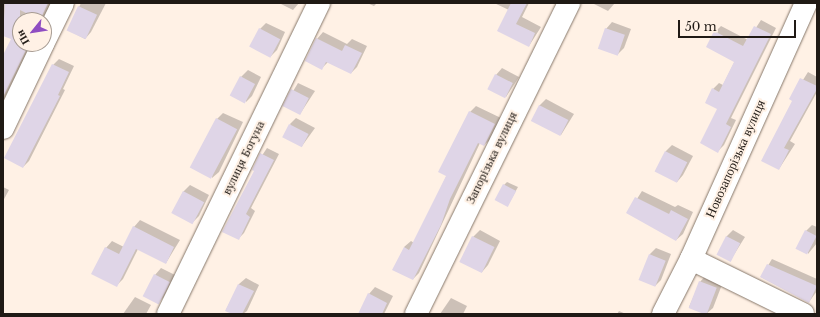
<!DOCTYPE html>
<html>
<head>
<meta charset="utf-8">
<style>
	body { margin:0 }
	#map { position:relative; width:820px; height:317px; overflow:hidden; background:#fff1e5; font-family:"Libre Baskerville",serif }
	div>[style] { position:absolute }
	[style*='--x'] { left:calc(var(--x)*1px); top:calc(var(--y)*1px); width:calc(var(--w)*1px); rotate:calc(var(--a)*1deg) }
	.shadow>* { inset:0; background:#0003 }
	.building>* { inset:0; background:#dfd5e7; transform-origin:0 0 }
	.roads { filter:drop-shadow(0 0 1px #86776a) drop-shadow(0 0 1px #86776a) }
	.minor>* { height:22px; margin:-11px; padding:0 11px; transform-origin:11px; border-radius:11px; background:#fff }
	span { translate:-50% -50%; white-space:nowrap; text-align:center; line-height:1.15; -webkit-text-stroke:4px #fff1e5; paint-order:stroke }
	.street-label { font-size:13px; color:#201a15 }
	.frame { position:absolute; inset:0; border:4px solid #201a15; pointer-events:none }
	.north { position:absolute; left:12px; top:12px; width:40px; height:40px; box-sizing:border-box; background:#fff1e5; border:1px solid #a69b92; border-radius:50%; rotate:240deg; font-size:11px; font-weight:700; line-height:16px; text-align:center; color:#201a15 }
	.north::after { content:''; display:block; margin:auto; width:14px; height:18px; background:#8f4dc2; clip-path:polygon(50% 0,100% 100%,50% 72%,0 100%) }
	.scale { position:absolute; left:678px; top:20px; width:118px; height:18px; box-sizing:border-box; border:2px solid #201a15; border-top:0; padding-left:5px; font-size:12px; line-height:14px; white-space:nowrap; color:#201a15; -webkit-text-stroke:3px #fff1e5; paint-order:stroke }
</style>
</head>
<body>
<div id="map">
	<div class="shadow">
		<div style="clip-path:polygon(3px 3px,51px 3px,42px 20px,20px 20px,20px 44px,31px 44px,3px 101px,3px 57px,12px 39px,3px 34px)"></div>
		<div style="clip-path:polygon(81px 3px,106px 3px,91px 32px,85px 39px,68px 30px)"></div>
		<div style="clip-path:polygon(279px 3px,299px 3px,293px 10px)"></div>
		<div style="clip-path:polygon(367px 3px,377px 3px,374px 6px)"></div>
		<div style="clip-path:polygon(494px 3px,529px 3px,522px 17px,541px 27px,529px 46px,499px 31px,509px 10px)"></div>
		<div style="clip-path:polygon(592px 3px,615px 3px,608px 11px)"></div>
		<div style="clip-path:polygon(761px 20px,776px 28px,731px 118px,736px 120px,724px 145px,718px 151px,718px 109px,713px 89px,719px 83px,723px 85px,735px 61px,715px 32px,721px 26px,748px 40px)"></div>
		<div style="clip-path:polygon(612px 22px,631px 29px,624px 48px,617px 55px,606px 29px)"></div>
		<div style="clip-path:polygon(266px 23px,285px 32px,277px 50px,271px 56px,260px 29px)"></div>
		<div style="clip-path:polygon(323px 32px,347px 44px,352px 39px,367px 46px,357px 67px,351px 73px,328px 62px,322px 68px,317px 39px)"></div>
		<div style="clip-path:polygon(59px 59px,74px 66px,63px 89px,65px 90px,29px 161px,23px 167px,53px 65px)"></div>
		<div style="clip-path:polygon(502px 68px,519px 77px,506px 97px,496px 75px)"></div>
		<div style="clip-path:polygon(248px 70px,261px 77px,252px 96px,246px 102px,241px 77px)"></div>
		<div style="clip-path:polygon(808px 72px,817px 77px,817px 92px,790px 141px,795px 144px,779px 169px,794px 100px,791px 99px)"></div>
		<div style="clip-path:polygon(298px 83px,315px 91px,300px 114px,284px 106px)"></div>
		<div style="clip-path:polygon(546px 99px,574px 114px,561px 135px,539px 106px)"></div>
		<div style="clip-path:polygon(476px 106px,501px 118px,491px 139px,484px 145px,480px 143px,419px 273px,413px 279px,404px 247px,411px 241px,414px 243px,447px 175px,470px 112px)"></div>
		<div style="clip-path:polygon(223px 113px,243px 122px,219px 172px,212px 178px,217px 119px)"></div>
		<div style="clip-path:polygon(296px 118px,315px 128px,302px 146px,290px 124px)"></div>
		<div style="clip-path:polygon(672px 145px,693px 156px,683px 175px,677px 182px,656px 171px,666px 151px)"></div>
		<div style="clip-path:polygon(267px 148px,279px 154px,251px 208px,255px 211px,244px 233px,238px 239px,256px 170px,253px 169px)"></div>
		<div style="clip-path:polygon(507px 182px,518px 187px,508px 205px,504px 185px)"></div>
		<div style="clip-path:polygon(190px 185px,209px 195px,199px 216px,193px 222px,183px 192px)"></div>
		<div style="clip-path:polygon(3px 187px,9px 190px,3px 201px)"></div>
		<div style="clip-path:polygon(642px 191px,675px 207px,678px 205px,693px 212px,683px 234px,676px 240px,628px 213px)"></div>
		<div style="clip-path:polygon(140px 220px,180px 240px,166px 263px,138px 249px,123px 279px,116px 286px,106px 248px,112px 241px,124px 247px,134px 227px)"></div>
		<div style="clip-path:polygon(812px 225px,817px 227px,817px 243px,808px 254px,806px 231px)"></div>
		<div style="clip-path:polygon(480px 230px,500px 241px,488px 265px,482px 272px,473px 237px)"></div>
		<div style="clip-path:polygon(733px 230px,745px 237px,730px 261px,726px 237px)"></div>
		<div style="clip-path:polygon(656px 248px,671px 254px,661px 280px,655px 286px,650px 254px)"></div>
		<div style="clip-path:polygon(772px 259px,817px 279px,817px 291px,809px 302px,761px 277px)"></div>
		<div style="clip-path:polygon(161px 268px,175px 275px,165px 296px,158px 303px,155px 275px)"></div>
		<div style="clip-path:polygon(706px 275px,723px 282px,713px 308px,706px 314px,689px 307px,700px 282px)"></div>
		<div style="clip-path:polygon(246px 278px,259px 285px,247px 311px,243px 314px,234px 314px,226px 310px,239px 284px)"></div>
		<div style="clip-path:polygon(375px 287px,393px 296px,384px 314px,359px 314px,369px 294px)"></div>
		<div style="clip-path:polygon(135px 297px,151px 305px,146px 314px,123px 314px)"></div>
		<div style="clip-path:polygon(451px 298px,467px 306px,463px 314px,440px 314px)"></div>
		<div style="clip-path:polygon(619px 311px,626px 314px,617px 314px)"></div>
	</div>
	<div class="building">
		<div style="clip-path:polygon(5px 3px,48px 3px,40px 20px,20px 10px,20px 44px,29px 44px,3px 97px,3px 55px,11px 39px,3px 36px)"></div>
		<div style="clip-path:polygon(511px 3px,527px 3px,516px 24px,535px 33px,529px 47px,497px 31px)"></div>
		<div style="left:78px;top:6px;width:21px;height:27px;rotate:25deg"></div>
		<div style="clip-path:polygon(754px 26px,771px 34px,726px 124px,731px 127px,718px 153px,700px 143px,717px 109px,705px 103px,712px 88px,719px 92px,734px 62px,706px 47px,714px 31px,743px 46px)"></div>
		<div style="left:259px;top:28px;width:24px;height:21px;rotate:28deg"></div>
		<div style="left:605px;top:28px;width:21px;height:22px;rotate:19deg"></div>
		<div style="clip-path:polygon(316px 38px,342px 51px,345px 45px,362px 53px,351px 74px,326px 62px,322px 70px,305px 61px)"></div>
		<div style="clip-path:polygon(52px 64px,69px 72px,58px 95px,60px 96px,23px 168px,4px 158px)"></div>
		<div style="left:495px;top:74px;width:20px;height:17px;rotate:27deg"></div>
		<div style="left:240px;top:76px;width:17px;height:22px;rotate:28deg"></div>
		<div style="clip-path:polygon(800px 78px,817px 86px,817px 89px,784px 148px,789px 150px,779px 170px,761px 161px,792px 101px,789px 99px)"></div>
		<div style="left:291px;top:89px;width:20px;height:19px;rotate:27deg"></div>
		<div style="left:539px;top:105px;width:33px;height:18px;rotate:27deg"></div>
		<div style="clip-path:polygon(469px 111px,495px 124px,484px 146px,478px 143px,450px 199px,441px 225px,413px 280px,392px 270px,404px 247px,409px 250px,446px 176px,438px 172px)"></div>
		<div style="left:216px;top:118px;width:24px;height:56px;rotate:28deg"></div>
		<div style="left:289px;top:124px;width:22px;height:15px;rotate:27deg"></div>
		<div style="left:665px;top:151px;width:25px;height:23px;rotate:27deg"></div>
		<div style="clip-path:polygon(260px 153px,274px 160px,246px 214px,250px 217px,239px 240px,222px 232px,254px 171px,252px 170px)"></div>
		<div style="left:503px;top:184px;width:15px;height:18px;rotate:28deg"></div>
		<div style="left:183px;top:191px;width:24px;height:25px;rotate:28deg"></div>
		<div style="clip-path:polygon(635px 197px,669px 214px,671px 210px,688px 219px,676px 241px,626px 213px)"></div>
		<div style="clip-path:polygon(133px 226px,174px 247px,166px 264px,136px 249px,117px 287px,91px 274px,105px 247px,119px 254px)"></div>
		<div style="left:805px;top:230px;width:13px;height:21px;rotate:27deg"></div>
		<div style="left:472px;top:236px;width:25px;height:29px;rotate:26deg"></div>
		<div style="left:726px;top:236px;width:16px;height:21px;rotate:27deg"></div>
		<div style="left:649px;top:254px;width:18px;height:28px;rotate:22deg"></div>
		<div style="clip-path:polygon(767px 264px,817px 286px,809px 303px,760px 277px)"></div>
		<div style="left:154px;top:274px;width:18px;height:25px;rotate:27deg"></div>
		<div style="left:699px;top:281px;width:19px;height:29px;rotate:21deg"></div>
		<div style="clip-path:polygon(238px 284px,254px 291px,242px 314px,232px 314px,225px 311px)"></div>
		<div style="clip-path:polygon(368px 293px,387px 303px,382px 314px,358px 314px)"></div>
	</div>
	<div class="roads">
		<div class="minor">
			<div style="--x:44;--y:42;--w:43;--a:-64"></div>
			<div style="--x:3;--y:128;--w:93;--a:-64.5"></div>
			<div style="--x:691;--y:259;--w:125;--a:26.2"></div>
			<div style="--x:168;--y:314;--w:346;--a:-64.1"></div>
			<div style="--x:416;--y:314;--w:347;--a:-63.8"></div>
			<div style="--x:663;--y:314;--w:62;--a:-63"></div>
			<div style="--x:691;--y:259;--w:281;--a:-65.8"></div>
		</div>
	</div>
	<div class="street-label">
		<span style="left:244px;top:158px;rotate:-64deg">вулиця Богуна</span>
		<span style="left:492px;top:158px;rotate:-64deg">Запорізька вулиця</span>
		<span style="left:736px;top:159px;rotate:-66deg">Новозапорізька вулиця</span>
	</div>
	<div class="frame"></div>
	<div class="north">Пн</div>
	<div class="scale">50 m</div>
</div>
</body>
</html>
